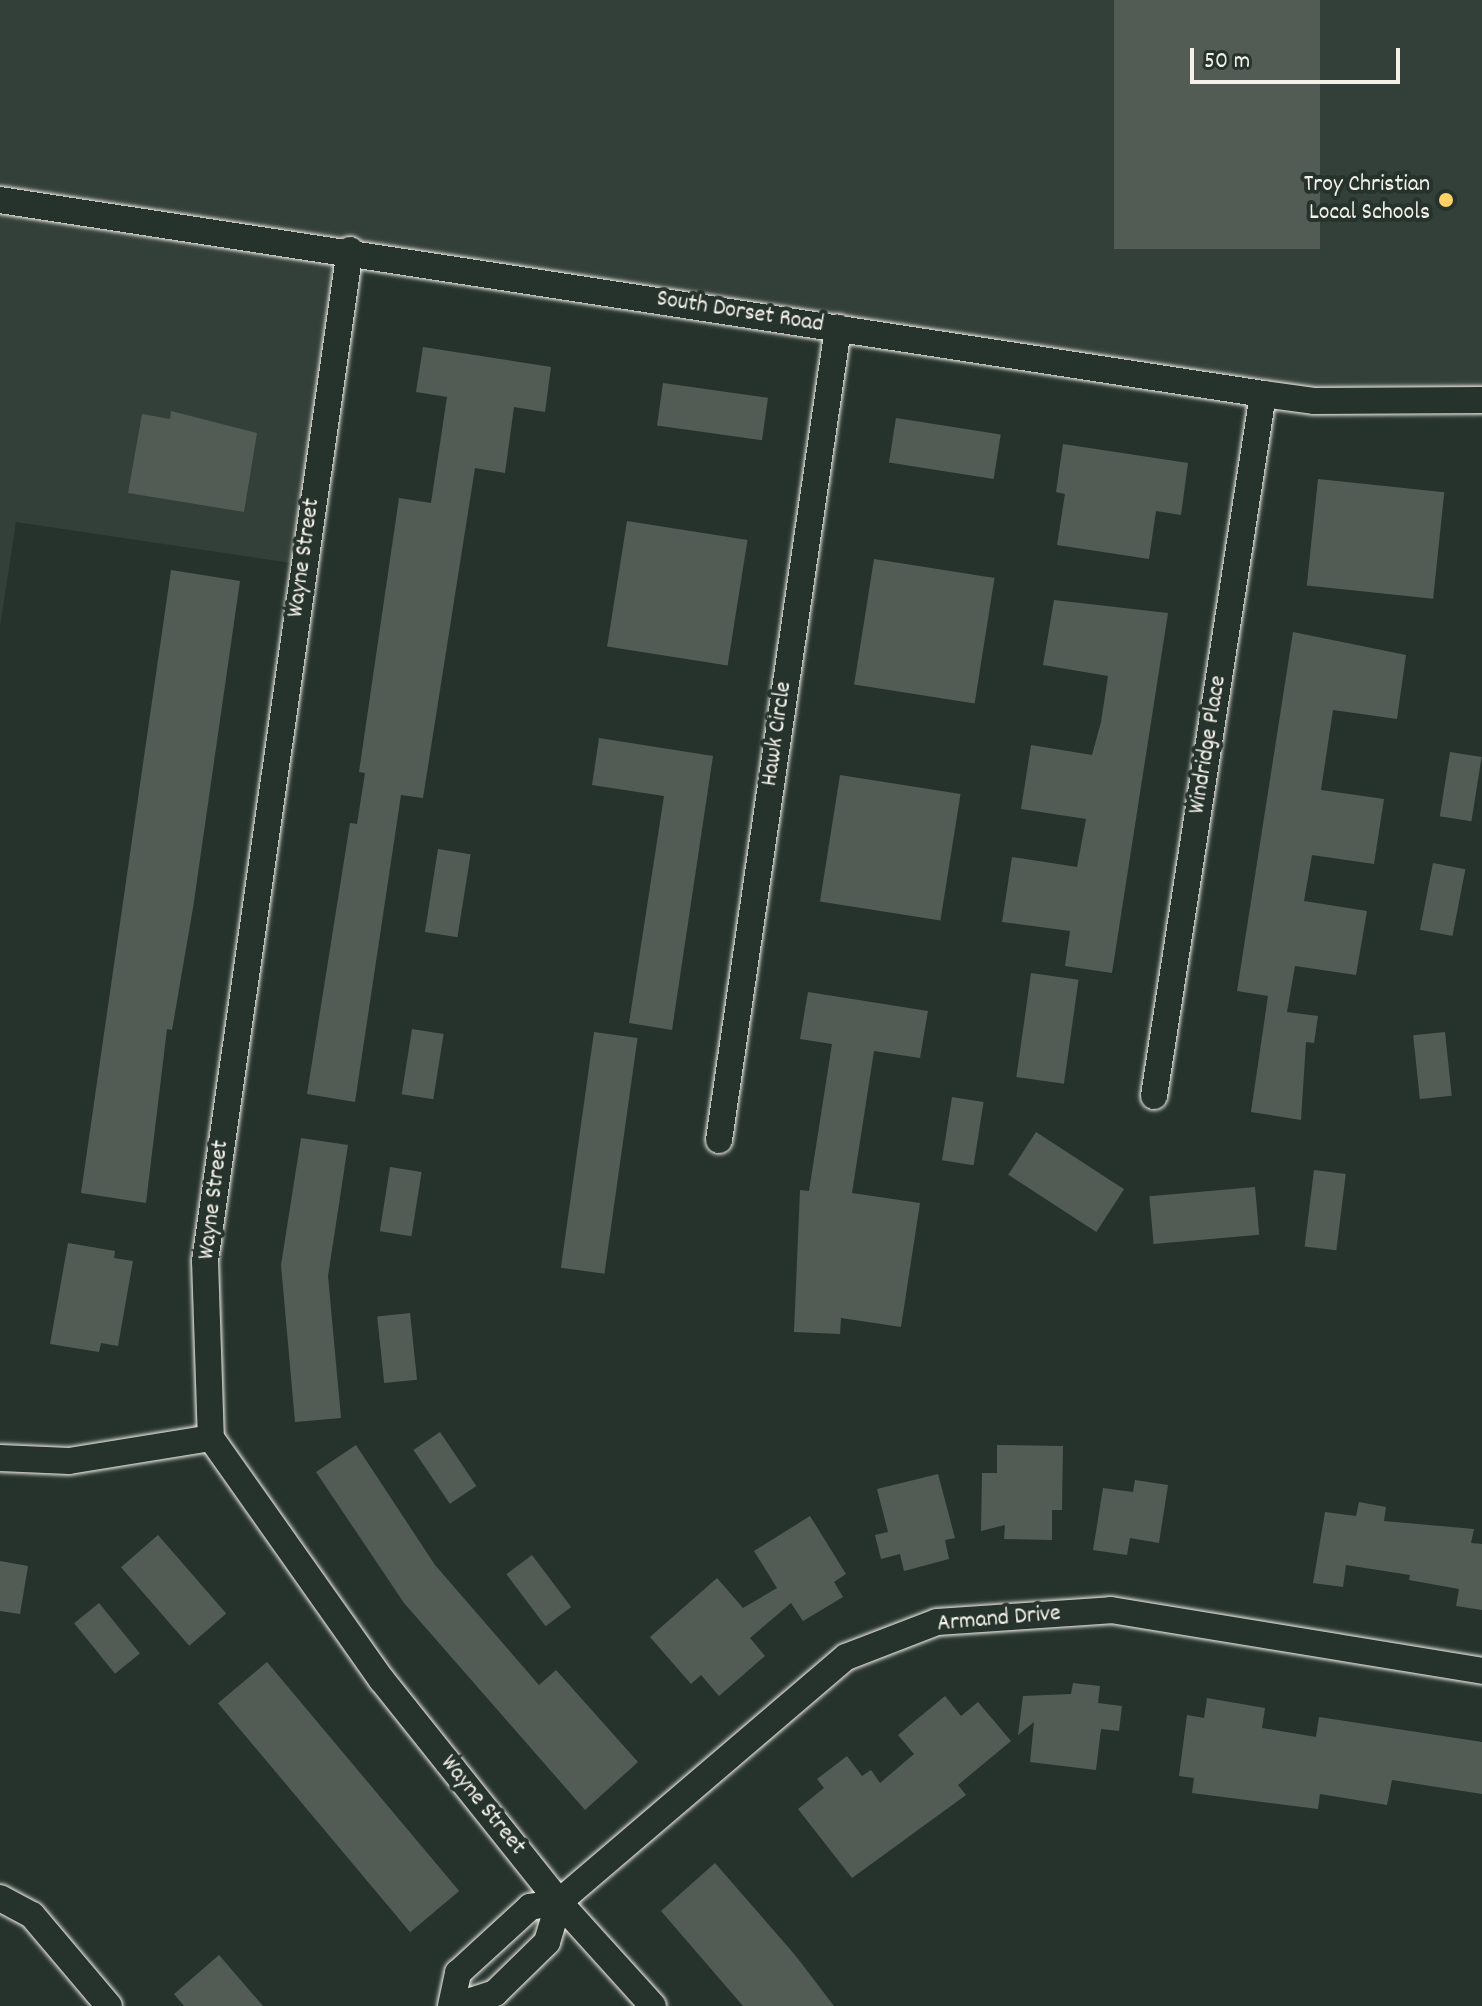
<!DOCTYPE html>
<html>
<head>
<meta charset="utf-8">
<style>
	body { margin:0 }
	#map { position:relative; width:1482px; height:2006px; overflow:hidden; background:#26332d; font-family:Dekko,sans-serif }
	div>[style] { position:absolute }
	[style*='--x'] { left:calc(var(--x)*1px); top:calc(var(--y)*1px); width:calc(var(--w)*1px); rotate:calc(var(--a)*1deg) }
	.built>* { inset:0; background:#333f39 }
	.building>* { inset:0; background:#525c55; transform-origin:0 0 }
	.roads { filter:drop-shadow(0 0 2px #f4f1e8) drop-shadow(0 0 2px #f4f1e8) }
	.street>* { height:26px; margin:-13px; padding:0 13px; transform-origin:13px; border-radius:13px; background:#26332d }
	.dots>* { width:22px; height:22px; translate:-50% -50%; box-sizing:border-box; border:4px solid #26332d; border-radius:50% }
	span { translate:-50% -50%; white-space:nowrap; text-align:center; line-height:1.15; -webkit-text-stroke:8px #26332d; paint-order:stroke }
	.poi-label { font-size:24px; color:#f4f1e8 }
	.right { translate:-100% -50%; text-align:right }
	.street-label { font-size:24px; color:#f4f1e8 }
	.scale { position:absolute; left:1190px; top:48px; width:210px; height:36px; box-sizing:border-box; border:4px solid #f4f1e8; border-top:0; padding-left:10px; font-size:24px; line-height:28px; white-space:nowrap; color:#f4f1e8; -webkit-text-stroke:6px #26332d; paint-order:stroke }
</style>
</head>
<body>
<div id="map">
	<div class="built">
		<div style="clip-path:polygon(0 0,1482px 0,1482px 400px,1314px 401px,350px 251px,304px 565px,16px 522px,0 627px)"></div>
	</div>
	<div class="building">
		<div style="left:1114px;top:0;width:206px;height:249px"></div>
		<div style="clip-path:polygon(423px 347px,551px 367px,545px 412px,514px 407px,505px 473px,475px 468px,423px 798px,401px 795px,355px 1102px,307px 1094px,350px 823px,357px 824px,365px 773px,359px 772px,399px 498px,431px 503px,447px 397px,416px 392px)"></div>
		<div style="left:663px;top:383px;width:106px;height:43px;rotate:8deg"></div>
		<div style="clip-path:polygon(171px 411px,257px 433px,244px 512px,128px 493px,142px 414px,170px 419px)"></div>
		<div style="left:896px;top:418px;width:106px;height:45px;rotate:9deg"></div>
		<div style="clip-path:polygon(1063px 444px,1188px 463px,1181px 515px,1156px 511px,1149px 559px,1057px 545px,1065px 494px,1056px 492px)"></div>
		<div style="left:1318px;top:479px;width:127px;height:107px;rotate:6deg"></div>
		<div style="left:627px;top:521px;width:122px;height:127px;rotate:9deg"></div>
		<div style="left:874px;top:559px;width:122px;height:127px;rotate:9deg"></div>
		<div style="clip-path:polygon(171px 570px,240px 581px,193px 908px,172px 1030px,167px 1029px,146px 1203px,81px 1193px)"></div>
		<div style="clip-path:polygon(1054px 600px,1168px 613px,1112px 973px,1065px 966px,1070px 931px,1002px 922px,1012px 857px,1077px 867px,1086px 819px,1021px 809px,1031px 745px,1092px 755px,1101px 722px,1108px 676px,1043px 665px)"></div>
		<div style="clip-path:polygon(1293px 632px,1406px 655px,1397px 719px,1333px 710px,1321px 790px,1384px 799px,1374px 864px,1312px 855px,1304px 901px,1367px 911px,1356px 975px,1295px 966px,1287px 1012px,1318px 1016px,1314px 1043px,1306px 1042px,1301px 1120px,1251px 1112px,1268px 996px,1237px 991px)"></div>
		<div style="clip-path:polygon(599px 738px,713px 756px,672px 1030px,629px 1023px,664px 796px,592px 785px)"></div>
		<div style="left:1450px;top:752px;width:32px;height:65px;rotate:9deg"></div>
		<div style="left:840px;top:775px;width:122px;height:128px;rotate:9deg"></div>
		<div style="left:438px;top:849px;width:33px;height:84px;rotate:9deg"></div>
		<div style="left:1433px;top:863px;width:33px;height:68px;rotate:11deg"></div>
		<div style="left:1031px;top:973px;width:48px;height:105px;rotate:8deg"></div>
		<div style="clip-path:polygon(808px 992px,928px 1011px,920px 1058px,874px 1051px,852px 1193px,920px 1203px,901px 1327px,841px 1318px,840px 1334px,794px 1332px,800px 1190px,809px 1191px,832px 1044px,800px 1039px)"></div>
		<div style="left:412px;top:1029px;width:32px;height:66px;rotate:9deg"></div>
		<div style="left:594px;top:1032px;width:44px;height:238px;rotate:8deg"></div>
		<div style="left:1445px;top:1032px;width:64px;height:32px;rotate:84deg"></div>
		<div style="left:952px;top:1097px;width:32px;height:64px;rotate:9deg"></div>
		<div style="left:1036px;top:1132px;width:105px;height:51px;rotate:33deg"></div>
		<div style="clip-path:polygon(301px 1138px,348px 1145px,328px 1276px,341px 1418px,295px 1422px,281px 1265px)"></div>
		<div style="left:390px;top:1167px;width:32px;height:65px;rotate:9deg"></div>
		<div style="left:1314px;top:1170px;width:32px;height:77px;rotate:7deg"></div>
		<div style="left:1255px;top:1187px;width:48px;height:106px;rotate:85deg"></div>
		<div style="clip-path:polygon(68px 1243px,115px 1251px,114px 1258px,133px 1261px,118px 1346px,101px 1343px,99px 1352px,50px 1344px)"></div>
		<div style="left:410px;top:1313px;width:67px;height:33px;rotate:84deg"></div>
		<div style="left:440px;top:1432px;width:65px;height:32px;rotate:56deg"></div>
		<div style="clip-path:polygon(356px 1445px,435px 1565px,539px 1685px,556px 1670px,638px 1762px,585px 1810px,404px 1603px,316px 1472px)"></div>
		<div style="clip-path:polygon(997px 1445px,1063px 1446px,1062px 1510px,1052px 1510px,1052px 1540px,1004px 1539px,1005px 1525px,981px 1531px,982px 1473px,997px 1473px)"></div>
		<div style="clip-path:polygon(938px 1474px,955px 1538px,945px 1540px,949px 1559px,904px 1571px,900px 1554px,881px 1559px,875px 1535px,888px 1532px,877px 1489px)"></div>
		<div style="clip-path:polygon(1135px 1480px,1168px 1485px,1159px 1543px,1130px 1538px,1127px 1555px,1093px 1550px,1103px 1488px,1133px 1492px)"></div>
		<div style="clip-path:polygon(1359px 1502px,1386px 1507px,1384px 1521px,1474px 1529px,1471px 1543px,1482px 1544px,1482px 1610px,1456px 1606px,1459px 1589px,1409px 1580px,1410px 1575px,1346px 1565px,1343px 1587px,1313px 1583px,1325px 1512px,1356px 1516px)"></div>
		<div style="clip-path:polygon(810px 1516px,846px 1574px,834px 1582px,843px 1597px,803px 1621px,791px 1603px,750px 1638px,765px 1656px,719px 1696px,701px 1675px,691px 1684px,650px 1637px,717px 1578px,743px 1608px,777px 1588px,754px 1551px)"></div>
		<div style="left:158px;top:1535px;width:104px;height:49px;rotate:49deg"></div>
		<div style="left:532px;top:1555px;width:65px;height:32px;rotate:53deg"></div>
		<div style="clip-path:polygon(0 1561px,28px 1566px,20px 1614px,0 1611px)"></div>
		<div style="left:99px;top:1603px;width:65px;height:32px;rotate:51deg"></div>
		<div style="left:267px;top:1662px;width:299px;height:64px;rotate:50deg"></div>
		<div style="clip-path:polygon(1073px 1683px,1100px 1686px,1098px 1703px,1122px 1706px,1119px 1731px,1101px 1729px,1096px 1770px,1030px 1762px,1034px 1722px,1018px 1735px,1023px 1696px,1071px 1694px)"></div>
		<div style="clip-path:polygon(945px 1696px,961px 1716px,978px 1702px,1011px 1741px,958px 1785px,966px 1795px,852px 1878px,798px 1809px,824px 1788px,817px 1779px,847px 1756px,862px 1776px,871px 1770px,880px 1783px,914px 1754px,898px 1735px)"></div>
		<div style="clip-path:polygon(1207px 1698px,1265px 1708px,1262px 1728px,1316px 1737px,1319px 1717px,1482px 1742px,1482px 1794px,1392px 1780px,1387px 1805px,1320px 1794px,1318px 1809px,1192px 1793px,1194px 1778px,1179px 1776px,1187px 1715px,1204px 1718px)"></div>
		<div style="clip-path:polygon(715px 1863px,795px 1955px,834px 2006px,743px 2006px,661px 1911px)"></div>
		<div style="clip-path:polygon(219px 1955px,263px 2006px,184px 2006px,174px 1994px)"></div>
	</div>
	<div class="roads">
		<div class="street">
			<div style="--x:0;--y:200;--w:1278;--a:8.73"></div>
			<div style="--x:1263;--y:394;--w:51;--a:7.8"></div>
			<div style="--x:1314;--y:401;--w:168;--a:-0.3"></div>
			<div style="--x:350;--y:250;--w:1021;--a:98.16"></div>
			<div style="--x:205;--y:1261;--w:177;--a:88.1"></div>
			<div style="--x:211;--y:1438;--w:296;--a:54.8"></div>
			<div style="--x:382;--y:1680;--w:284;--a:51.4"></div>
			<div style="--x:559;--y:1902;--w:140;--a:47.9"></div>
			<div style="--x:1154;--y:1096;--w:710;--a:-81.17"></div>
			<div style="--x:719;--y:1140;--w:821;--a:-81.66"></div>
			<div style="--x:0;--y:1458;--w:69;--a:2.5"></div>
			<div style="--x:69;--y:1461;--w:144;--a:-9.2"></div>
			<div style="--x:0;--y:1898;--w:36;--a:28"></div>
			<div style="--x:32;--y:1915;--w:119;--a:49.8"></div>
			<div style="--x:559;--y:1902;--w:377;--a:-40.5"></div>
			<div style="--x:846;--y:1657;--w:97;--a:-21"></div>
			<div style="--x:937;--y:1622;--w:174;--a:-3.9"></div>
			<div style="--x:1111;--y:1610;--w:376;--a:9.3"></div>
			<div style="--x:451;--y:2006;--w:34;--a:-78"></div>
			<div style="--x:458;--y:1973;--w:98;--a:-42.5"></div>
			<div style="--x:530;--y:1907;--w:29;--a:-10"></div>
			<div style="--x:455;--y:2006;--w:42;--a:-18"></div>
			<div style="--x:495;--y:1993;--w:73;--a:-44.4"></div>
			<div style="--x:547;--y:1942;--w:42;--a:-73.3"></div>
		</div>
	</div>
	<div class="dots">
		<div style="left:1446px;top:200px;background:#ffd166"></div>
	</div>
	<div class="poi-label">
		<span class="right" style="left:1430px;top:200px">Troy Christian<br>Local Schools</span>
	</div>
	<div class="street-label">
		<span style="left:740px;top:313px;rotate:9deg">South Dorset Road</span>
		<span style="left:305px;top:558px;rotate:-82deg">Wayne Street</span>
		<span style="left:778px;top:734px;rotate:-82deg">Hawk Circle</span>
		<span style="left:1209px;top:745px;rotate:-81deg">Windridge Place</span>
		<span style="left:215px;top:1200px;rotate:-83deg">Wayne Street</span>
		<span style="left:999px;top:1620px;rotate:-5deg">Armand Drive</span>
		<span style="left:482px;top:1806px;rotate:51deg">Wayne Street</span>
	</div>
	<div class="scale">50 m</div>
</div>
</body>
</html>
